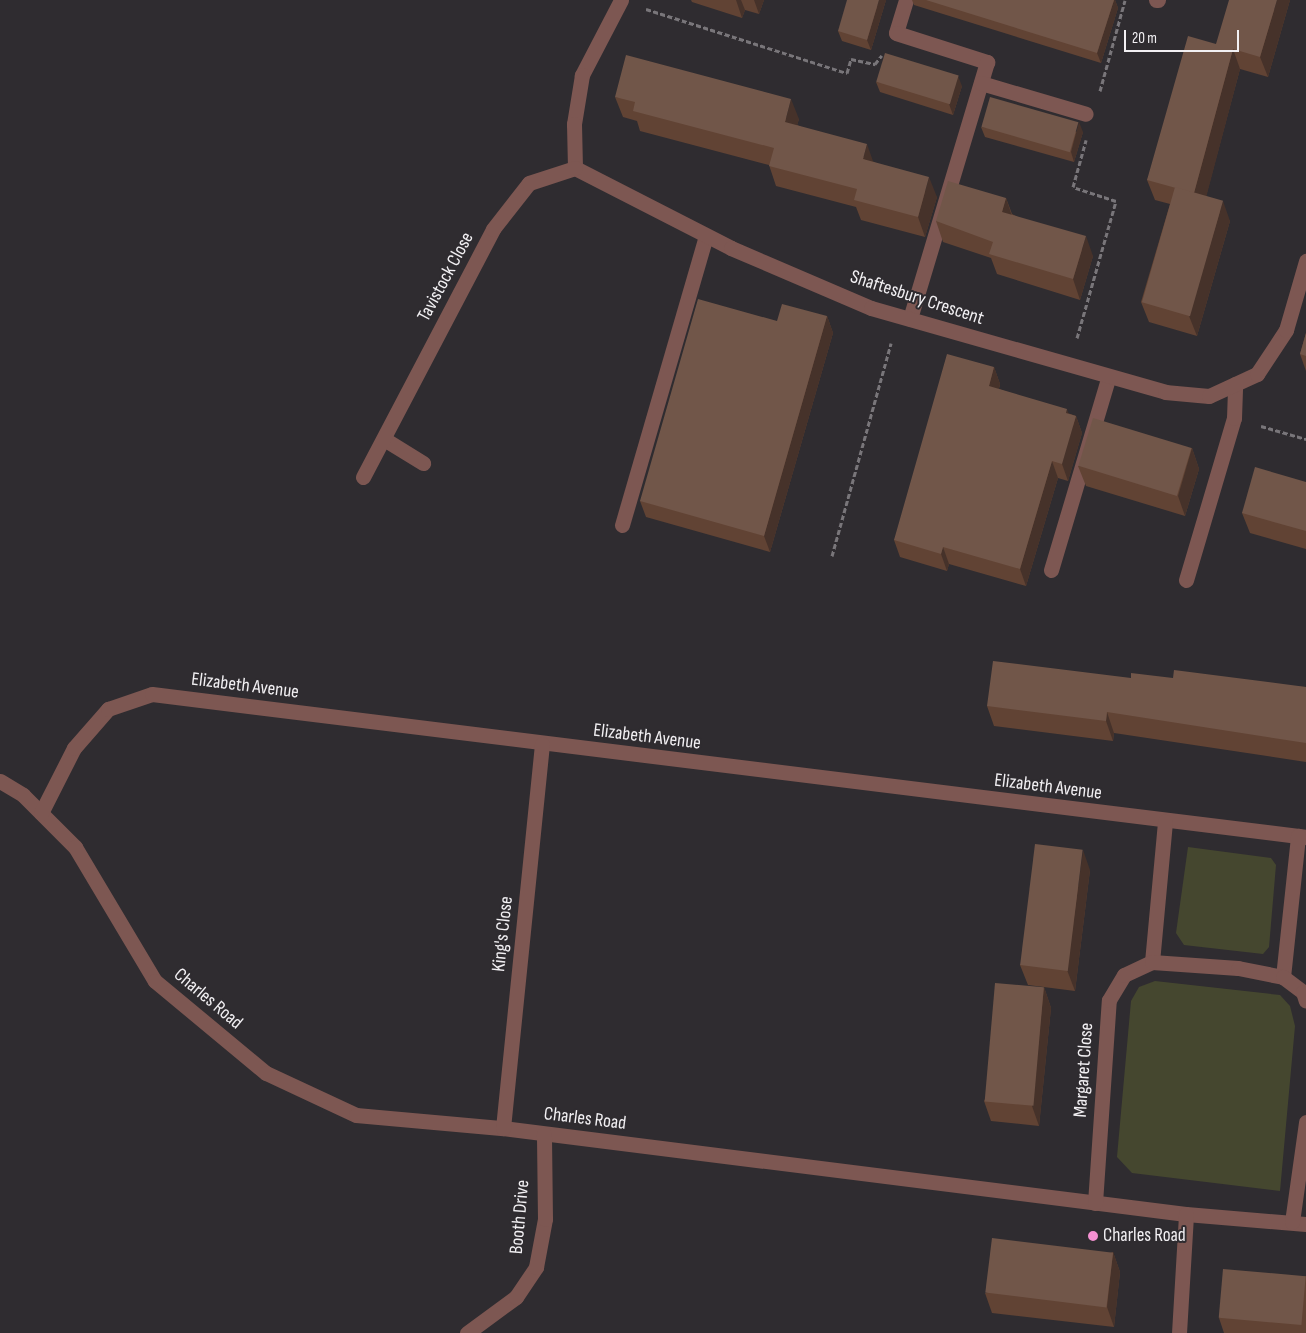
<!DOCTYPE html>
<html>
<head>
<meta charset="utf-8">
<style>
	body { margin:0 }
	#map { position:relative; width:1306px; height:1333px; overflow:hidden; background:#2f2c30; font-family:"Sofia Sans Condensed",sans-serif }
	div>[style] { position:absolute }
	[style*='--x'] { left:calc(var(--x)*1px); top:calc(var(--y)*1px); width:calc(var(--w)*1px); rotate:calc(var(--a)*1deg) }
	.green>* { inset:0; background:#45472f }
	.path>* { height:3px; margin-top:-1.5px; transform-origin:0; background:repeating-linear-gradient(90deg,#79767a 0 5px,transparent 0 7.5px) }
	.lane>* { height:15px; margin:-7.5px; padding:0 7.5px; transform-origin:7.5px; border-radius:7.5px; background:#7d5752 }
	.street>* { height:15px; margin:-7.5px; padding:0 7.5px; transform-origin:7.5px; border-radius:7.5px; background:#7d5752 }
	.wall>* { inset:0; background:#614334 }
	.shaded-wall>* { inset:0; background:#46322a }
	.building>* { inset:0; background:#715649; transform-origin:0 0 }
	.dots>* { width:14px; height:14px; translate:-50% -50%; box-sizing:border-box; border:2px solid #2f2c30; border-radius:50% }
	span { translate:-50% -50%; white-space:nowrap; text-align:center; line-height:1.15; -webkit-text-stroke:4px #2f2c30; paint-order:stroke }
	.street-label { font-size:19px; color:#f2f0f3 }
	.poi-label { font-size:19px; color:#f2f0f3 }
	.left { translate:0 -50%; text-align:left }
	.scale { position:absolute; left:1124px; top:30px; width:115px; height:22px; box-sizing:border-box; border:2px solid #f2f0f3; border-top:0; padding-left:6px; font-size:15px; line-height:18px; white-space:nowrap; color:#f2f0f3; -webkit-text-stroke:4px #2f2c30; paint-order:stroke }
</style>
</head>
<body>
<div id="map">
	<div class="green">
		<div style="clip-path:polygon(1188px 847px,1271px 858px,1276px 865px,1269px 947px,1263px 954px,1184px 945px,1176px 933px)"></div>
		<div style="clip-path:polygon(1155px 981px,1280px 995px,1290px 1006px,1295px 1026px,1280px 1191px,1132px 1173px,1117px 1157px,1131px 1001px,1139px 987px)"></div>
	</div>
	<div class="path">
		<div style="--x:646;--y:9;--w:211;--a:17.7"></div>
		<div style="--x:847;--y:73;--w:15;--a:-74"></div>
		<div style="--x:851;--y:59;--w:25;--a:12"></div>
		<div style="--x:875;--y:64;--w:11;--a:-52"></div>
		<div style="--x:1100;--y:91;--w:94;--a:-74.6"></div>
		<div style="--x:1077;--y:338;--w:142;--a:-74.1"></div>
		<div style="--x:1116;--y:201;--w:45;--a:-162"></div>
		<div style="--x:1073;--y:187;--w:49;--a:-74.5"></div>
		<div style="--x:1261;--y:426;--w:47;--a:16.1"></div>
		<div style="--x:832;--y:556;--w:221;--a:-74.5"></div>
	</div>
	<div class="lane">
		<div style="--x:906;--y:0;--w:34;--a:107"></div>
		<div style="--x:896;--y:33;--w:96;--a:17.7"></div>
		<div style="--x:987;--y:62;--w:268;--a:106.7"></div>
		<div style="--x:1156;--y:0;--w:2;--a:0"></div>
		<div style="--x:981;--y:83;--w:109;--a:16.4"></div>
		<div style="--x:622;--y:525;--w:301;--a:-73.8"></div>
		<div style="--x:1051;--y:570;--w:202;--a:-73.4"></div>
		<div style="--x:1186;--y:580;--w:169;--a:-73.5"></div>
		<div style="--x:1234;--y:418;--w:34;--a:-88"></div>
	</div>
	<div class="street">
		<div style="--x:621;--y:0;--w:85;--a:117.5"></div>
		<div style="--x:582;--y:75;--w:50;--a:99.3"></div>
		<div style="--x:574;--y:124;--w:44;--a:88.7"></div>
		<div style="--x:575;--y:168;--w:175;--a:27.1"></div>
		<div style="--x:731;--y:248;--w:152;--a:23.2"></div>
		<div style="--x:871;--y:308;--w:306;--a:15.9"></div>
		<div style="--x:1165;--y:392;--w:44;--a:5.2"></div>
		<div style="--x:1209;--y:396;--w:53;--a:-24.6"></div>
		<div style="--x:1257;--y:374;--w:53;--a:-56.6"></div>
		<div style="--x:1286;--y:330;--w:72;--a:-73.8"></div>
		<div style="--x:384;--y:439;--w:46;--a:31.6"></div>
		<div style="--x:363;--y:477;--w:280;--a:-62.3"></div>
		<div style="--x:493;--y:229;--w:58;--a:-52"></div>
		<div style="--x:529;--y:183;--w:48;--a:-18.1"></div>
		<div style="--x:0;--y:781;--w:27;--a:31"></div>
		<div style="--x:23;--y:795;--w:74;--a:45"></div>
		<div style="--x:75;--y:847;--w:156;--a:59.2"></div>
		<div style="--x:155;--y:981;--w:144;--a:39.7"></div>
		<div style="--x:266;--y:1073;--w:99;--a:25"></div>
		<div style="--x:356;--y:1115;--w:148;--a:5.1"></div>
		<div style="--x:503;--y:1128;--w:688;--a:7.18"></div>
		<div style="--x:1186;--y:1214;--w:120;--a:4.8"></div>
		<div style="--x:41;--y:813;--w:73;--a:-63.1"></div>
		<div style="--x:74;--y:748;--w:52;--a:-48.9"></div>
		<div style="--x:108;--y:709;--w:46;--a:-18.8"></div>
		<div style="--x:152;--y:694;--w:1163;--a:7.06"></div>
		<div style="--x:1152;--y:962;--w:141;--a:-84.7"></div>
		<div style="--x:1283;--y:977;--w:142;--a:-83.9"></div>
		<div style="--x:503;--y:1128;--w:386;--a:-84.2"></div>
		<div style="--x:1095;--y:1203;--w:203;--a:-86.1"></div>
		<div style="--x:1109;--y:1000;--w:29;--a:-59"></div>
		<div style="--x:1124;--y:975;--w:31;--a:-25"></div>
		<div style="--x:1152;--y:962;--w:86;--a:4"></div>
		<div style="--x:1238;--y:968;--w:46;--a:11.3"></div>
		<div style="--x:1283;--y:977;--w:25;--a:37"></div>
		<div style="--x:1303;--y:992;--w:9;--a:72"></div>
		<div style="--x:1292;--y:1222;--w:101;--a:-82"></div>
		<div style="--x:467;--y:1333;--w:61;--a:-36.3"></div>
		<div style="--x:516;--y:1297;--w:36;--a:-56"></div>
		<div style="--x:536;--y:1267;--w:49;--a:-79.4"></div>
		<div style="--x:545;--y:1219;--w:85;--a:-90.7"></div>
		<div style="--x:1179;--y:1333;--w:119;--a:-86.6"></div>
	</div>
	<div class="wall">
		<div style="clip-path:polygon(691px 0,764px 0,759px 14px,745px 10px,742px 18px,692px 2px)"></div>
		<div style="clip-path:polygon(886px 0,871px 50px,842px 41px,838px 31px)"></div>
		<div style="clip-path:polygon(912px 0,1115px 0,1118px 8px,1101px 63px,914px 5px)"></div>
		<div style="clip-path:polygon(1290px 0,1268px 77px,1240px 69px,1206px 196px,1230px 221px,1197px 336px,1149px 322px,1141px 302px,1170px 204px,1155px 200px,1147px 180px,1216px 44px)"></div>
		<div style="clip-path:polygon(876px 82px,962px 86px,953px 115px,880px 92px)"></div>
		<div style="clip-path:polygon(615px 97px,799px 119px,797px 125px,874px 162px,937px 197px,925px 237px,861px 220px,856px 207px,776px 186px,769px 165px,640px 131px,637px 121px,623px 117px)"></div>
		<div style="clip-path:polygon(981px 127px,1083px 132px,1074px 162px,985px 137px)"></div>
		<div style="clip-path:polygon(1006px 198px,1012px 214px,1093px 256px,1080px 300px,997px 274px,991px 258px,943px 242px,936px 221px)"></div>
		<div style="clip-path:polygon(827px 316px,833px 333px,770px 552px,646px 517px,640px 501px,777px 321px)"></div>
		<div style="clip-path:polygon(1306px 333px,1306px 371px,1300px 354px)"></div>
		<div style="clip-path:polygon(994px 367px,1000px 384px,999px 389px,1076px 416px,1082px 433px,1068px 481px,1058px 478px,1026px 586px,949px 564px,947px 571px,900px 557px,894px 540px)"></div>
		<div style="clip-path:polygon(1192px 448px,1199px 469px,1185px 516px,1086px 486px,1078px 466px)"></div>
		<div style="clip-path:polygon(1306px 482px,1306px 549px,1250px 533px,1242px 513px)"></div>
		<div style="clip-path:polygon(1131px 678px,1173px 678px,1306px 687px,1306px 762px,1114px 733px,1113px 741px,994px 726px,987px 706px)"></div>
		<div style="clip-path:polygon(1090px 870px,1075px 991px,1028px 985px,1020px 965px)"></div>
		<div style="clip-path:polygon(1044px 987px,1051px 1008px,1039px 1126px,991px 1121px,984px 1101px)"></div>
		<div style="clip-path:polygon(1113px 1252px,1120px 1272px,1114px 1327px,992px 1313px,985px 1293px)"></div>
		<div style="clip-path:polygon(1306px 1276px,1306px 1333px,1224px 1333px,1219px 1318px)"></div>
	</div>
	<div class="shaded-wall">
		<div style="clip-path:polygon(736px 0,741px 0,745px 10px,742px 18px)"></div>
		<div style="clip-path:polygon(754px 0,764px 0,759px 14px)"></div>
		<div style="clip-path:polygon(879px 0,886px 0,871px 50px,867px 40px)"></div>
		<div style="clip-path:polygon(1114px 0,1115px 0,1118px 8px,1101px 63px,1097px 53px)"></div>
		<div style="clip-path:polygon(1277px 0,1290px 0,1268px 77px,1260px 57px)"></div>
		<div style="clip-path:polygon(1233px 49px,1240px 69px,1202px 213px,1194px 193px)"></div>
		<div style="clip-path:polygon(958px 76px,962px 86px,953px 115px,949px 104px)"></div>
		<div style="clip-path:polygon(791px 99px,799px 119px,792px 142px,785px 122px)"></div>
		<div style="clip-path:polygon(1079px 122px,1083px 132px,1074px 162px,1071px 152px)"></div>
		<div style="clip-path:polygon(867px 144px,874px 164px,863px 159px)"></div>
		<div style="clip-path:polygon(929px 177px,937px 197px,925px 237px,918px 217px)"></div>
		<div style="clip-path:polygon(1006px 198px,1013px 219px,1002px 212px)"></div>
		<div style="clip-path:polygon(1223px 201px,1230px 221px,1197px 336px,1189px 316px)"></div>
		<div style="clip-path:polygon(1086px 236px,1093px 256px,1080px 300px,1073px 279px)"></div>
		<div style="clip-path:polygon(827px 316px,833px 333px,770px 552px,764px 536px)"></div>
		<div style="clip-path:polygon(994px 367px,1000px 384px,995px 403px,989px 386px)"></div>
		<div style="clip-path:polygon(1067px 409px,1073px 426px,1076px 416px,1082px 433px,1068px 481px,1062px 464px,1066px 413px)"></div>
		<div style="clip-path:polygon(1192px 448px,1199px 469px,1185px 516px,1178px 496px)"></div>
		<div style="clip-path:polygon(1052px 461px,1058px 478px,1026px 586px,1020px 569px)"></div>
		<div style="clip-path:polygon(943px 547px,949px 564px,947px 571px,941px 554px)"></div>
		<div style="clip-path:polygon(1107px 712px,1114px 733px,1113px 741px,1106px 721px)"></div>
		<div style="clip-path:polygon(1083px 850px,1090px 870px,1075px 991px,1067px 970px)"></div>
		<div style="clip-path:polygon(1044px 987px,1051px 1008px,1039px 1126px,1032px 1106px)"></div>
		<div style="clip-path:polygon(1113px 1252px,1120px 1272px,1114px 1327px,1107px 1307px)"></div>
	</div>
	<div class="building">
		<div style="clip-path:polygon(847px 0,879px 0,867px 40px,838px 31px)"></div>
		<div style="clip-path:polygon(926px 0,1114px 0,1097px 53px)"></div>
		<div style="clip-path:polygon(1229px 0,1277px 0,1260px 57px,1233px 49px,1194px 193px,1147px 180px,1188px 36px,1216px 44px)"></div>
		<div style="left:885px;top:53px;width:77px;height:30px;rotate:17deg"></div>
		<div style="clip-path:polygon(626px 55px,791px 99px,785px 122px,867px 144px,863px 159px,929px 177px,918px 217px,854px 200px,857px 189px,769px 166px,774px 148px,633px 111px,635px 102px,615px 97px)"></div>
		<div style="left:990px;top:97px;width:92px;height:31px;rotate:16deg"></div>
		<div style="clip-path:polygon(948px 181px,1006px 198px,1002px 212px,1086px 236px,1073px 279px,989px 254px,993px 242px,936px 221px)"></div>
		<div style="left:1175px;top:187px;width:50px;height:120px;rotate:16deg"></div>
		<div style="clip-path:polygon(698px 299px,777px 321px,782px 304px,827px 316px,764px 536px,640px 501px)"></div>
		<div style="clip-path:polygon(1306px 333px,1306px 356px,1300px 354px)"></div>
		<div style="clip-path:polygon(947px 354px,994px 367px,989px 386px,1067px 409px,1066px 413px,1076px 416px,1062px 464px,1052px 461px,1020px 569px,943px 547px,941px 554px,894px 540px)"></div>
		<div style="left:1093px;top:418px;width:103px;height:50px;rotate:17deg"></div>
		<div style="clip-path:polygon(1255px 467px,1306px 482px,1306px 531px,1242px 513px)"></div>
		<div style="clip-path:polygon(993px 661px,1131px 678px,1131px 673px,1173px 678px,1174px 670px,1306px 687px,1306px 743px,1107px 712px,1106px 721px,987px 706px)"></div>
		<div style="left:1035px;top:844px;width:48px;height:122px;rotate:7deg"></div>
		<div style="left:995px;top:983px;width:49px;height:119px;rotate:5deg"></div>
		<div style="left:992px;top:1238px;width:122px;height:55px;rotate:7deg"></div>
		<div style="left:1223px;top:1269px;width:83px;height:49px;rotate:5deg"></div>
	</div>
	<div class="dots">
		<div style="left:1093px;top:1236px;background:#f591d2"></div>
	</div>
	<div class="street-label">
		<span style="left:446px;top:277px;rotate:-62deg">Tavistock Close</span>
		<span style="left:917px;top:298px;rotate:18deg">Shaftesbury Crescent</span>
		<span style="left:245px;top:686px;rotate:7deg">Elizabeth Avenue</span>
		<span style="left:647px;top:737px;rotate:7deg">Elizabeth Avenue</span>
		<span style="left:1048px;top:787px;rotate:7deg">Elizabeth Avenue</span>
		<span style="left:503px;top:934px;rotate:-84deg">King's Close</span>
		<span style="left:208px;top:999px;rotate:40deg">Charles Road</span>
		<span style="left:1084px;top:1070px;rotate:-86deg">Margaret Close</span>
		<span style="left:585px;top:1119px;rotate:7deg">Charles Road</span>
		<span style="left:520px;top:1217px;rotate:-85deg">Booth Drive</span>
	</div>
	<div class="poi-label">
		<span class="left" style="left:1103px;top:1236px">Charles Road</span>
	</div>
	<div class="scale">20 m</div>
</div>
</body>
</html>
